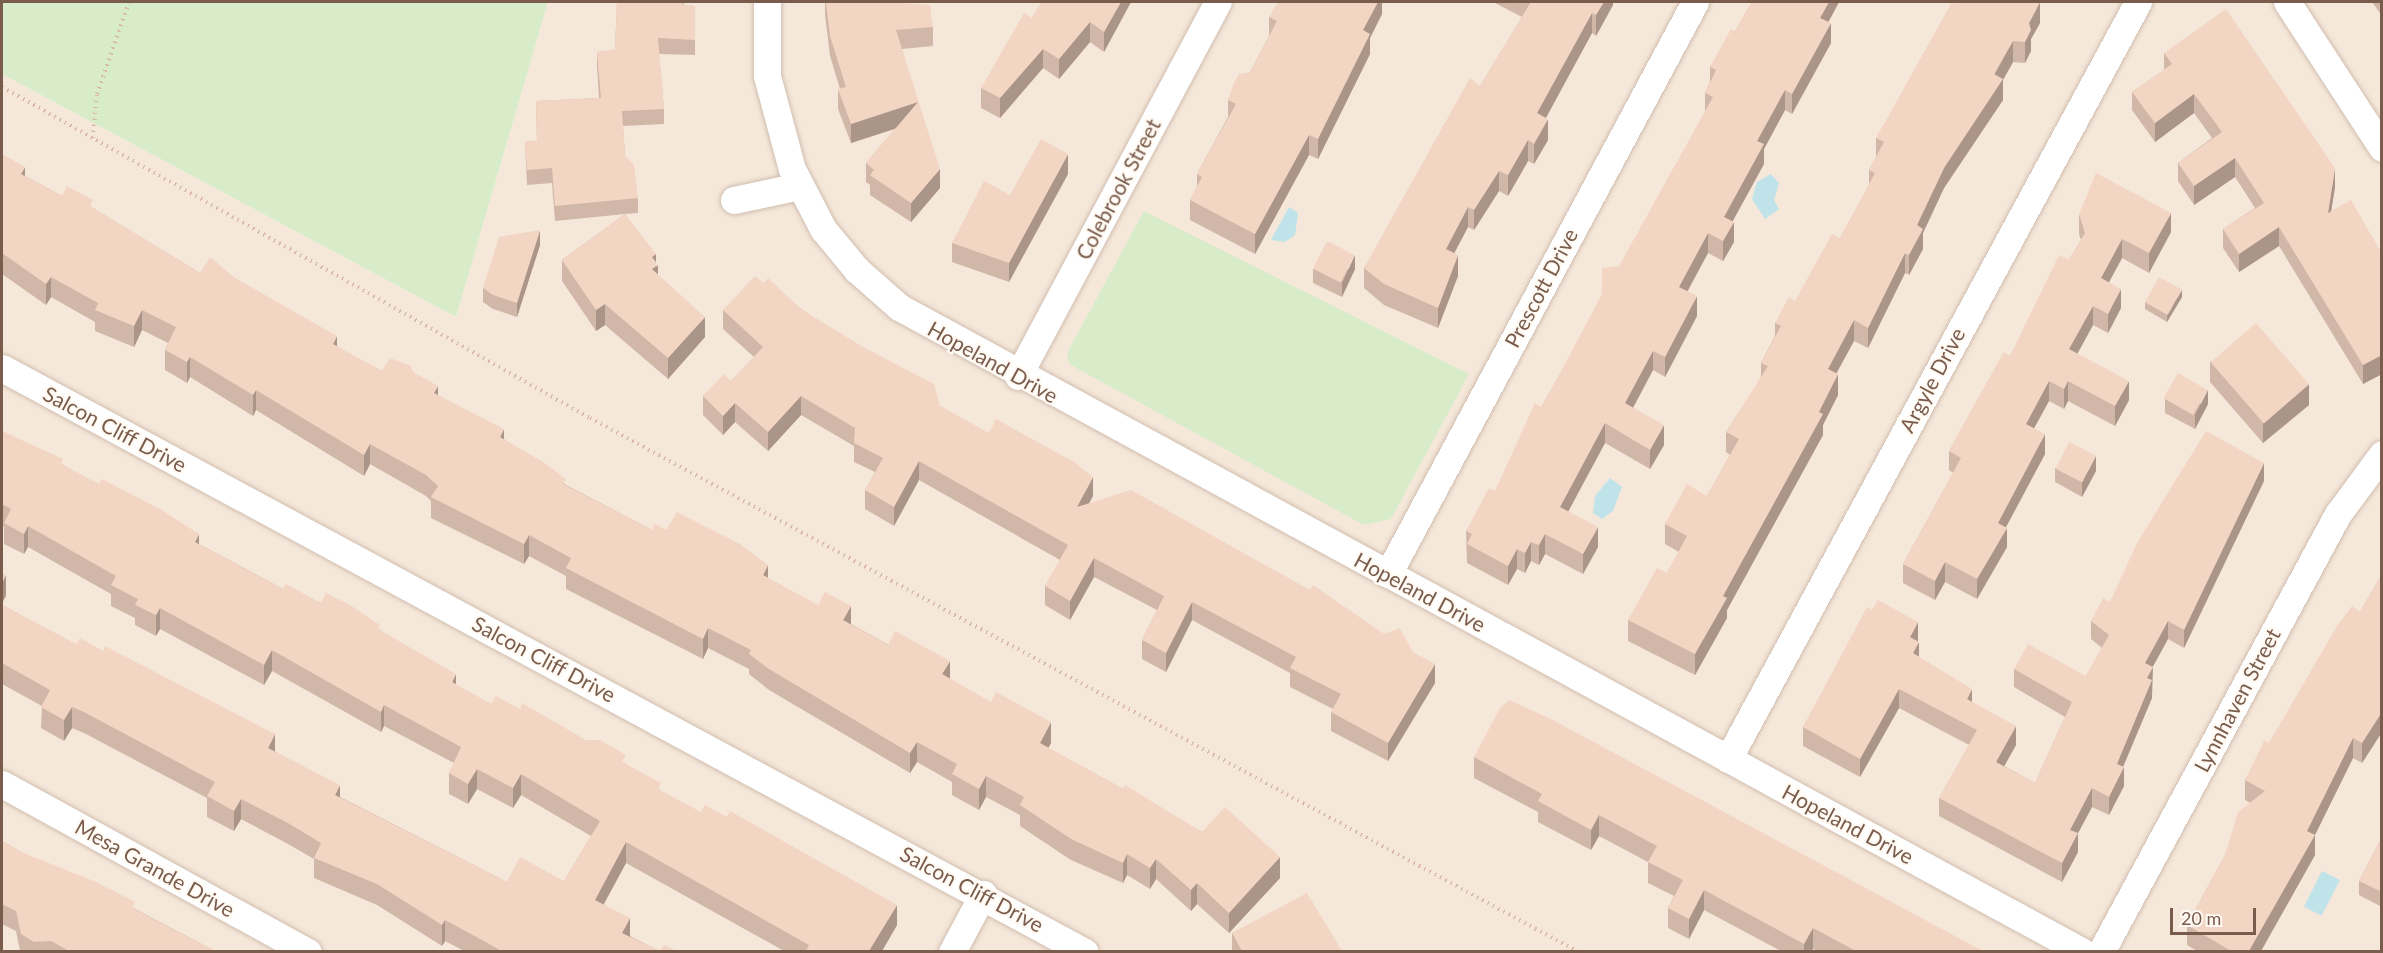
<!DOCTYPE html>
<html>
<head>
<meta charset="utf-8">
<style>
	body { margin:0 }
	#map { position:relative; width:2383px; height:953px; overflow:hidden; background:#fdf6ec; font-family:Lato,sans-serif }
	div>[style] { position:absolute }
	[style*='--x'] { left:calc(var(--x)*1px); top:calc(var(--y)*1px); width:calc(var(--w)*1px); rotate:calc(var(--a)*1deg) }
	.residential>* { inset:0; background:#f5e8da }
	.green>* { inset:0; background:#d8ecc9 }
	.water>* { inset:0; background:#bfe3e8; transform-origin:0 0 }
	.path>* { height:4px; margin-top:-2px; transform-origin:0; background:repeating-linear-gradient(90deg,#d9b8a5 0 1.5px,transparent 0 6px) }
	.roads { filter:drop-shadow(0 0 2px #d1beb0) drop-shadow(0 0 2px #d1beb0) }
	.street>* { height:27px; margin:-13.5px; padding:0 13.5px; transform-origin:13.5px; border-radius:13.5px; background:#fff }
	.wall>* { inset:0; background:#d1b7a8 }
	.shaded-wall>* { inset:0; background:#aa9588 }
	.building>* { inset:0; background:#f3d5c3; transform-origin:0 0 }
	span { translate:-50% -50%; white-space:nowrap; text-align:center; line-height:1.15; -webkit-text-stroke:4.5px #fffaf3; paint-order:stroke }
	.street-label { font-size:21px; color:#7a5c4d }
	.frame { position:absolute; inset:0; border:3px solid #7a5c4d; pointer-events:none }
	.scale { position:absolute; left:2170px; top:908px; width:86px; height:27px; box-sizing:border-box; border:3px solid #7a5c4d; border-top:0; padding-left:8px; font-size:18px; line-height:21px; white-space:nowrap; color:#7a5c4d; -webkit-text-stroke:4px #fffaf3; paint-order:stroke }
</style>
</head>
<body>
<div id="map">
	<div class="residential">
		<div style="clip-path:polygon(548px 2px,2381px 2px,2381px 951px,2px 951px,2px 74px,456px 317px)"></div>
	</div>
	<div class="green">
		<div style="clip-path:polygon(2px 2px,548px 2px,456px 317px,2px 74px)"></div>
		<div style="clip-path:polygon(1144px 211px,1469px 374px,1391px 519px,1364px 525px,1069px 364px,1067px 353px)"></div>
	</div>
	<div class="water">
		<div style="clip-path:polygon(1771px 174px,1779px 183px,1774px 200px,1779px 209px,1765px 219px,1752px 199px,1757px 182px)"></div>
		<div style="clip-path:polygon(1289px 207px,1298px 213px,1295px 235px,1285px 242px,1271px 240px)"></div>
		<div style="clip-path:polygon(1610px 478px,1622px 487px,1613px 511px,1602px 519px,1593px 513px,1595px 496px)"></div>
		<div style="left:2322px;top:871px;width:20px;height:40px;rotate:27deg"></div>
	</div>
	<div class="path">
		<div style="--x:2;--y:87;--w:675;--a:29.38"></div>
		<div style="--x:590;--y:418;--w:1124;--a:28.37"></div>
		<div style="--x:93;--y:138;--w:44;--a:-84.8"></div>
		<div style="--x:97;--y:94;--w:97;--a:-70.8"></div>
	</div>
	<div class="roads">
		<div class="street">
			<div style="--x:767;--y:2;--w:74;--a:90"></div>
			<div style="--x:767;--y:76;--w:96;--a:75"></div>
			<div style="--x:792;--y:169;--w:68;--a:62.7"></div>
			<div style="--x:823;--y:229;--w:53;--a:50.3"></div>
			<div style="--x:857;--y:270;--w:56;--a:41.4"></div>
			<div style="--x:899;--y:307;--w:1348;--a:28.58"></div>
			<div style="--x:2287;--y:2;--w:174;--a:56.9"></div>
			<div style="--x:734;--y:200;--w:67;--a:-12"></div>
			<div style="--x:2;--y:368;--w:1230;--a:28.34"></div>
			<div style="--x:1018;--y:376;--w:424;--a:-61.9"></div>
			<div style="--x:1388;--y:574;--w:649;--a:-61.78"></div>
			<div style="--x:1728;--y:759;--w:861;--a:-61.56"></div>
			<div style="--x:2;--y:784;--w:349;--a:28.8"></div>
			<div style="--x:952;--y:952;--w:66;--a:-61.9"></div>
			<div style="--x:2101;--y:952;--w:498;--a:-61.6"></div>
			<div style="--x:2338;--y:514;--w:74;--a:-53.7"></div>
		</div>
	</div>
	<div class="wall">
		<div style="clip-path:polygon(589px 2px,610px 2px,610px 3px)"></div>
		<div style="clip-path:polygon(617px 2px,684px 2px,684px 5px,695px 6px,695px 55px,659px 54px,664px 109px,664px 124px,623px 126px,625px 156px,638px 198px,638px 213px,625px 214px,656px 262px,658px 275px,705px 337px,668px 379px,605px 325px,596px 331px,562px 281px,562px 260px,625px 214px,555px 221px,552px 183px,527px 185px,525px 142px,537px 141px,536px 101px,599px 98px,597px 67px,597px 52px,615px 50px)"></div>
		<div style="clip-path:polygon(825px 2px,902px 2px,902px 3px,933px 27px,933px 46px,902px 49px,940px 188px,911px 222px,870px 195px,870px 185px,866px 182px,866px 163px,895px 129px,851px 143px,838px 109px,838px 89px,840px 89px,830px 56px,825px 15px)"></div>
		<div style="clip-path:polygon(1131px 2px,1104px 52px,1090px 42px,1059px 79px,1043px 68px,1000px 118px,981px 108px,981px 88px,1032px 18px)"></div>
		<div style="clip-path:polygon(1382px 2px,1382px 14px,1370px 38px,1370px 54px,1318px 159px,1309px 155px,1255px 254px,1190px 220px,1190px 200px,1197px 187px,1197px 174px,1228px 117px,1228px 100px,1250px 72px,1269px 36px,1269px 17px)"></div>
		<div style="clip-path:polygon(1493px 2px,1613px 2px,1613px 5px,1596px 36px,1592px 33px,1546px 118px,1548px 140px,1534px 164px,1528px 161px,1508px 196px,1499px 191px,1474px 230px,1468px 227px,1454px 253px,1458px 276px,1438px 328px,1384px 305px,1364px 288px,1364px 268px,1480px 86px,1522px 17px)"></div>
		<div style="clip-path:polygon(1752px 2px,1839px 2px,1828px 22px,1831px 43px,1792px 114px,1785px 110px,1764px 149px,1764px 164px,1732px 222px,1734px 242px,1723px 261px,1708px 253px,1688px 291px,1697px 316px,1665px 377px,1653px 370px,1633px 407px,1664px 445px,1650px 469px,1605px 443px,1568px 511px,1598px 547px,1583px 574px,1545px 554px,1539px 565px,1531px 561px,1525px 573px,1517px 569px,1508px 585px,1467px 563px,1466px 531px,1495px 491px,1705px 112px,1705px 93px,1710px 82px,1710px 67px,1735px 31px)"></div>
		<div style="clip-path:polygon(2372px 2px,2382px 2px,2382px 16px)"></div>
		<div style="clip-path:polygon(1958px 4px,2040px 23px,2031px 39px,2031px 51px,2025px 63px,2013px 62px,2003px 80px,2003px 100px,1944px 188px,1923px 233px,1923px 249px,1909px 275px,1905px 273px,1868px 348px,1854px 341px,1839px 367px,1836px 373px,1838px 395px,1823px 425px,1823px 435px,1727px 610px,1727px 618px,1695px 675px,1628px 641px,1628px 620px,1667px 573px,1679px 552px,1665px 544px,1665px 524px,1707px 496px,1730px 455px,1726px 452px,1726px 432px,1761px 378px,1761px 363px,1775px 336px,1775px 323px,1795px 301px,1840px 238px,1869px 185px,1869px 170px,1876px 157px,1876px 138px)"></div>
		<div style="clip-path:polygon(2164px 53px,2335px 187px,2331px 212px,2382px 254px,2382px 374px,2363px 384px,2279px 246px,2239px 272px,2223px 248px,2223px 229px,2255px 208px,2235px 177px,2194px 205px,2178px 181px,2178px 163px,2212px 138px,2194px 113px,2155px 142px,2132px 110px,2132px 92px,2164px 70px)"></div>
		<div style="clip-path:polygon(2px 154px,25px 176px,62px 196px,93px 208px,200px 273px,235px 278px,344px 351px,382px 371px,413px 372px,438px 395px,504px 439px,566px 485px,652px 530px,666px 530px,768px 578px,950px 679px,1051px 743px,1048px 748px,1202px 832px,1280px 878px,1229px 933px,1197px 904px,1191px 911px,1156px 879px,1150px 889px,1127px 875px,1123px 883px,1071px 860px,1020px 826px,1020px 815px,986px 797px,979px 810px,952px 795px,952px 782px,917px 762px,910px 773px,769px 690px,749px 674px,749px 669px,708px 648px,703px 659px,566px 589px,566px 576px,529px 556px,524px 564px,431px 518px,431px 501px,426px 496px,370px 464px,364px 476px,256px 410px,253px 416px,190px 377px,187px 383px,165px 370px,165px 350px,168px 343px,142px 330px,134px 347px,95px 331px,95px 322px,51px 297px,46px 305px,2px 274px)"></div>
		<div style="clip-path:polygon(1068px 174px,1009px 282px,952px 262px,952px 243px,1010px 195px)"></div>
		<div style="clip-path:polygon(2079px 214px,2171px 232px,2149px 273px,2122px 258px,2109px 282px,2121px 308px,2108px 333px,2093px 325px,2077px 354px,2129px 400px,2115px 426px,2068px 401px,2064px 409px,2049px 401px,2034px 428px,2045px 454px,2006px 527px,2007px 547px,1977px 599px,1945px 582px,1935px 600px,1903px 583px,1903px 564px,1953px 473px,1949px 470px,1949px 451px,2010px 356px,2081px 240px,2079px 234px)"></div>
		<div style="clip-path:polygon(540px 245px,517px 317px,493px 309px,483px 302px,483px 288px)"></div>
		<div style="clip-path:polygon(1313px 269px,1355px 269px,1342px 297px,1313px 283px)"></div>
		<div style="clip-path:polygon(764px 283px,940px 406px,1093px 496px,1089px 503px,1384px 634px,1413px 652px,1435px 683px,1388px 761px,1331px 731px,1331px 712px,1333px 709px,1290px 687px,1290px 673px,1192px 620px,1166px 672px,1142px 659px,1142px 640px,1157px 610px,1094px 577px,1070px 620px,1045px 605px,1045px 586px,1060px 560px,919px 480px,894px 526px,865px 509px,865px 490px,875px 472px,854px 462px,854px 446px,801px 415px,768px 451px,735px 422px,723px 435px,703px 415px,703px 396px,731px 381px,754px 357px,723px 329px,723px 310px)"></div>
		<div style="clip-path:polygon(2182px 297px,2167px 322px,2145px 309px,2145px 302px)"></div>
		<div style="clip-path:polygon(2210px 361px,2309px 405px,2263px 443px,2210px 382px)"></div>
		<div style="clip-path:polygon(2165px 399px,2208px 404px,2195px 429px,2165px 413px)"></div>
		<div style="clip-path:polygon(2px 431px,63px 465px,199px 544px,283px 589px,321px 603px,380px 630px,456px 685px,491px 704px,626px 764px,661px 791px,897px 925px,882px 951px,784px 951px,626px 863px,604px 904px,630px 936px,659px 951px,464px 951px,445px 941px,442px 946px,377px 905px,314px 878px,314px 859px,288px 844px,241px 819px,234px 831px,207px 817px,207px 798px,84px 733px,72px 728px,64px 741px,41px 728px,42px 706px,2px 684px,2px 605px,275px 751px,340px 797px,507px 882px,564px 881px,591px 836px,521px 795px,513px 808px,477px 789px,468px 804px,449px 794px,449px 773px,454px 763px,384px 726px,381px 732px,272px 671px,264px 685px,160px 629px,156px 636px,135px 625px,135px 618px,111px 606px,111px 594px,28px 547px,24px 554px,4px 544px,4px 526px,2px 525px)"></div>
		<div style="clip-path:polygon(2055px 468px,2096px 471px,2082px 497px,2055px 482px)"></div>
		<div style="clip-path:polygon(2264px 481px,2184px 648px,2168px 639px,2152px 667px,2152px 698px,2123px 767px,2124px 786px,2109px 815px,2092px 807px,2078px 833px,2078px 852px,2062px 882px,1939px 816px,1939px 798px,1969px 745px,1899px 708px,1860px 777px,1803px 746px,1803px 727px,1872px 610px,1918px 641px,1919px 657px,1972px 702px,2016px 745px,2004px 766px,2035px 783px,2065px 717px,2014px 687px,2014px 669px,2086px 676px,2102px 648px,2091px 639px,2091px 621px,2110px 602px)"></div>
		<div style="clip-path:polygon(2382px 574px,2382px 732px,2362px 763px,2353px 758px,2315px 835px,2315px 855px,2261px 951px,2197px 951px,2187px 945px,2187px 925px,2225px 855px,2250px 803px,2245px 800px,2245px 780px,2269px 743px,2360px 612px)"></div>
		<div style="clip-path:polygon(1474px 757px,1983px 951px,1818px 951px,1813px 949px,1811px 951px,1781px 951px,1704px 910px,1689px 939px,1668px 928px,1668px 908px,1674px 896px,1648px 883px,1648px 862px,1599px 836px,1591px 850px,1538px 822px,1538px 812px,1474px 778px)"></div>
		<div style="clip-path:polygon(2382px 837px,2382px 907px,2359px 895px,2359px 881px)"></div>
		<div style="clip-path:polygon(2px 841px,21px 852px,135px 909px,215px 951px,20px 951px,16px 931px,2px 924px)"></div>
		<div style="clip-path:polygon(1232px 933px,1342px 951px,1232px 951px)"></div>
	</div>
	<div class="shaded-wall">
		<div style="clip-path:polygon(1121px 2px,1131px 2px,1104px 52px,1104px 32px)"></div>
		<div style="clip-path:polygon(1378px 2px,1382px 2px,1382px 14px,1370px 38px,1370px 54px,1318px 159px,1318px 139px,1363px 30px)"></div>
		<div style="clip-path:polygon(1604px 2px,1613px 2px,1613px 5px,1596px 36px,1596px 15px)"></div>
		<div style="clip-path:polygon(1829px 2px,1839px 2px,1820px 38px,1820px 18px)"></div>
		<div style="clip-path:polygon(2040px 2px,2040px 23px,2031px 39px,2031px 51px,2025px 63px,2025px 42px,2029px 23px)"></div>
		<div style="clip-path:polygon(1592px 13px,1592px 33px,1537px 134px,1537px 113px)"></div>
		<div style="clip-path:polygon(1090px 22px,1090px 42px,1059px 79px,1059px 59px)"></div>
		<div style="clip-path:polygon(1831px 23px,1831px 43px,1792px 114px,1792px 94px)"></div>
		<div style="clip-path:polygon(2013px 41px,2013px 62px,2003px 80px,2003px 100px,1944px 188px,1923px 233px,1923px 249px,1909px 275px,1909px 255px,1917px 225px,1944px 168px)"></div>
		<div style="clip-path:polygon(1043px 49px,1043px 68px,1000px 118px,1000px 98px)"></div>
		<div style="clip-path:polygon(1785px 90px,1785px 110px,1764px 149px,1764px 164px,1724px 237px,1724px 217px,1757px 141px)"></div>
		<div style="clip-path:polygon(2194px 94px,2194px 113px,2155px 142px,2155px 123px)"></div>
		<div style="clip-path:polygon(918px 102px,918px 121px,851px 143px,851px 124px)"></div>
		<div style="clip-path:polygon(1548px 119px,1548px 140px,1534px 164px,1534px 144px)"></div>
		<div style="clip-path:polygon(1309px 135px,1309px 155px,1255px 254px,1255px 234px)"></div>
		<div style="clip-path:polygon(1528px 140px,1528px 161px,1508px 196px,1508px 175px)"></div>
		<div style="clip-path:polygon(1068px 154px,1068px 174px,1009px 282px,1009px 263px)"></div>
		<div style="clip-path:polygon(2235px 158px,2235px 177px,2194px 205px,2194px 186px)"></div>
		<div style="clip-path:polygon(25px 167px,25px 187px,21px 174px)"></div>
		<div style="clip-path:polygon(2335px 168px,2335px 187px,2328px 232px,2328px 213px)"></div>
		<div style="clip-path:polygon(940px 169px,940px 188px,911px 222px,911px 203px)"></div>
		<div style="clip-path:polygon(1499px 171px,1499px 191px,1474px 230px,1474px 210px)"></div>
		<div style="clip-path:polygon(1468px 207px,1468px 227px,1446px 269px,1446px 249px)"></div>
		<div style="clip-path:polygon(2171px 213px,2171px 232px,2149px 273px,2149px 253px)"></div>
		<div style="clip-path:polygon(1734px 222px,1734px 242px,1723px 261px,1723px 241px)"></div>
		<div style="clip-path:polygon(2279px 227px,2279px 246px,2239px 272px,2239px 254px)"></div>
		<div style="clip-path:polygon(540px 230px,540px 245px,517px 317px,517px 303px)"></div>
		<div style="clip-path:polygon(1708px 233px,1708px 253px,1679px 306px,1679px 287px)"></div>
		<div style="clip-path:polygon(2122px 239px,2122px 258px,2101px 297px,2101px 278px)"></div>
		<div style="clip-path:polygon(1905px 253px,1905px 273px,1868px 348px,1868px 328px)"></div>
		<div style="clip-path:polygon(656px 254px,656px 267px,658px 265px,658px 286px,652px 290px,652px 257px)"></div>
		<div style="clip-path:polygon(1355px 255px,1355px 269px,1342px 297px,1342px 283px)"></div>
		<div style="clip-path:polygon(1458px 255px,1458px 276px,1438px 328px,1438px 308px)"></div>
		<div style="clip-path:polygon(51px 277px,51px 297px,46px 305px,46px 284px)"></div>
		<div style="clip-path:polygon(2121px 289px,2121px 308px,2108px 333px,2108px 314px)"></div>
		<div style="clip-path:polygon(2182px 290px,2182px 297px,2167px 322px,2167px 315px)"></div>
		<div style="clip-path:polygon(1697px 296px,1697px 316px,1665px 377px,1665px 357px)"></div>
		<div style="clip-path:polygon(605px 304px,605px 325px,596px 331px,596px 310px)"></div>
		<div style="clip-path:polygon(2093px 306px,2093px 325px,2069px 369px,2069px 349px)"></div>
		<div style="clip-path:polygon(142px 310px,142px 330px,134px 347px,134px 326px)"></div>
		<div style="clip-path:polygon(705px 317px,705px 337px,668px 379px,668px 358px)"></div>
		<div style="clip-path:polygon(1854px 320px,1854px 341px,1828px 389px,1828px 369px)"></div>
		<div style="clip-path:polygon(337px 336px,337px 357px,333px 344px)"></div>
		<div style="clip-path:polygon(1653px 351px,1653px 370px,1625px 423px,1625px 403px)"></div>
		<div style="clip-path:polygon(2382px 355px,2382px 374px,2363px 384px,2363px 365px)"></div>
		<div style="clip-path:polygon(190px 357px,190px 377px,187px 383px,187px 362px)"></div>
		<div style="clip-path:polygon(1838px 374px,1838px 395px,1823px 425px,1823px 435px,1727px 610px,1727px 618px,1695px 675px,1695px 654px,1723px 596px)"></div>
		<div style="clip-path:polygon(2049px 381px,2049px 401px,2026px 443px,2026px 424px)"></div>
		<div style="clip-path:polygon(2068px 381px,2068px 401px,2064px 409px,2064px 389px)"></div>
		<div style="clip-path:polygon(2129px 381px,2129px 400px,2115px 426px,2115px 406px)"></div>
		<div style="clip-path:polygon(2309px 384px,2309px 405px,2263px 443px,2263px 423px)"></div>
		<div style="clip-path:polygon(438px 386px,438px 406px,434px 393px)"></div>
		<div style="clip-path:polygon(256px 390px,256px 410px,253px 416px,253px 395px)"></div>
		<div style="clip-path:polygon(2208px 390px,2208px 404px,2195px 429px,2195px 415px)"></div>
		<div style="clip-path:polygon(801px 396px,801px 415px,768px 451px,768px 432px)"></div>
		<div style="clip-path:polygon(735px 403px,735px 422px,723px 435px,723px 416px)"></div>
		<div style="clip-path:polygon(1605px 423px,1605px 443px,1560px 527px,1560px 507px)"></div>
		<div style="clip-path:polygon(1664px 425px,1664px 445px,1650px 469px,1650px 450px)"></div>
		<div style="clip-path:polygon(504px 429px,504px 450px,500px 437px)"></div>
		<div style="clip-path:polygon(2045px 434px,2045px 454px,1998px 542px,1998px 523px)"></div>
		<div style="clip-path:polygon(370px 444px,370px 464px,364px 476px,364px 455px)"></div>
		<div style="clip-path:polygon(2096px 456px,2096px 471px,2082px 497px,2082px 483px)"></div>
		<div style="clip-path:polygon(919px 461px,919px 480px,894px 526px,894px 507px)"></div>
		<div style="clip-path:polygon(2264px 463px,2264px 481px,2184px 648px,2184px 630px)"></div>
		<div style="clip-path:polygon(1093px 477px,1093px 496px,1077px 526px,1077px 507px)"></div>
		<div style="clip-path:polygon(28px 526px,28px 547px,24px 554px,24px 534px)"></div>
		<div style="clip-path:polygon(1598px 527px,1598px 547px,1583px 574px,1583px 554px)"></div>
		<div style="clip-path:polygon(2007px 528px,2007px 547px,1977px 599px,1977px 579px)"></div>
		<div style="clip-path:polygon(199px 534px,199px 554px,195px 542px)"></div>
		<div style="clip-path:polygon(1545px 534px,1545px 554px,1539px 565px,1539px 545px)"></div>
		<div style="clip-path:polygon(529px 535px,529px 556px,524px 564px,524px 544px)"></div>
		<div style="clip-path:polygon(1531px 542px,1531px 561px,1525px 573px,1525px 553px)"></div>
		<div style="clip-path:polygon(1517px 549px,1517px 569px,1508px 585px,1508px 566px)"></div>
		<div style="clip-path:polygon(1094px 558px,1094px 577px,1070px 620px,1070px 601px)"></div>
		<div style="clip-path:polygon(1945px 562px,1945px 582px,1935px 600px,1935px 581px)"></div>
		<div style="clip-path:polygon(768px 565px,768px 586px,763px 575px)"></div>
		<div style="clip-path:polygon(6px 575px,6px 596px,2px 603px,2px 583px)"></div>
		<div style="clip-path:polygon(1192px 602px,1192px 620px,1166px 672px,1166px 653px)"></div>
		<div style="clip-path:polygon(851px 606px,851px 626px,843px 620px)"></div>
		<div style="clip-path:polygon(160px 608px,160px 629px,156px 636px,156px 615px)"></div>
		<div style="clip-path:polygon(2168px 621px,2168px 639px,2145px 681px,2145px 663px)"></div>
		<div style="clip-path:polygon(1918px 622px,1918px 641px,1910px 656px,1910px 637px)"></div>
		<div style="clip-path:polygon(708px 628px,708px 648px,703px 659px,703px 639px)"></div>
		<div style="clip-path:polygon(1919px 642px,1919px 660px,1913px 653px)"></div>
		<div style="clip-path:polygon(272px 650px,272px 671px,264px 685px,264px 665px)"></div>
		<div style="clip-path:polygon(950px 661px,950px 681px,942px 674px)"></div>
		<div style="clip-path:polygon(1435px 664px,1435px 683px,1388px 761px,1388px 743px)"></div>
		<div style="clip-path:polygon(2153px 667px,2152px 698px,2120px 774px,2124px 767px,2124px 786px,2109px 815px,2109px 797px,2117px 764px,2147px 678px)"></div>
		<div style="clip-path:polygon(456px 674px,456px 695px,452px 682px)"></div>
		<div style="clip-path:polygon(1899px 689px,1899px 708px,1860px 777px,1860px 759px)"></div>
		<div style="clip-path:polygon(1972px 689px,1972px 707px,1967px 699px)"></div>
		<div style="clip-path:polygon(384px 705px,384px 726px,381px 732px,381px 712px)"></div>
		<div style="clip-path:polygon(72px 707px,72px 728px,64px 741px,64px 720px)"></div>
		<div style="clip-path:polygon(2382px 712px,2382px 732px,2362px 763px,2362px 743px)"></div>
		<div style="clip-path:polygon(1051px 722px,1051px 743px,1040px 764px,1040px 743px)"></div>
		<div style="clip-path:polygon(2016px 726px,2016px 745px,1996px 781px,1996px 762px)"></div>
		<div style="clip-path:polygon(275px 734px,275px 755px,268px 748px)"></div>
		<div style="clip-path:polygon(2353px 738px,2353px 758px,2313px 839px,2315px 835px,2315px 855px,2261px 951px,2249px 951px,2307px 831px)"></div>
		<div style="clip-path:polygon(917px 742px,917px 762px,910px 773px,910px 753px)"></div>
		<div style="clip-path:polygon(477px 769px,477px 789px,468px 804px,468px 784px)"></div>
		<div style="clip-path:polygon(521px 774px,521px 795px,513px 808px,513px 788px)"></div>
		<div style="clip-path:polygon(986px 776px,986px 797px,979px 810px,979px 789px)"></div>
		<div style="clip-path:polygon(340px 785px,340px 806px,335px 795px)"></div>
		<div style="clip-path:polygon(2092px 788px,2092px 807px,2070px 848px,2070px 830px)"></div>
		<div style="clip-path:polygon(241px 799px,241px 819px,234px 831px,234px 811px)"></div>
		<div style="clip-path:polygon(1599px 815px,1599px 836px,1591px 850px,1591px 830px)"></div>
		<div style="clip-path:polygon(2078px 833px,2078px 852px,2062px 882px,2062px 863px)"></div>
		<div style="clip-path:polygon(626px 842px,626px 863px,595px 920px,595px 900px)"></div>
		<div style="clip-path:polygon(1127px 854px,1127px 875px,1123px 883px,1123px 863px)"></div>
		<div style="clip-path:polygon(1280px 857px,1280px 878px,1229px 933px,1229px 913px)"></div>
		<div style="clip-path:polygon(1156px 859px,1156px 879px,1150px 889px,1150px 868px)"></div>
		<div style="clip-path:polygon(1197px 883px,1197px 904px,1191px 911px,1191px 890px)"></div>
		<div style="clip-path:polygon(1704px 890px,1704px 910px,1689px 939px,1689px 919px)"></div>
		<div style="clip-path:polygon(897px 905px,897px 925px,882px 951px,869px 951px)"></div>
		<div style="clip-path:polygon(630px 918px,630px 938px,622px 933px)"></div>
		<div style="clip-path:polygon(445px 920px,445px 941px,442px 946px,442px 925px)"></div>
		<div style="clip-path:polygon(1813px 928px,1813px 949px,1811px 951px,1804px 951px,1804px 944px)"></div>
	</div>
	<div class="building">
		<div style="clip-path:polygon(617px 2px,683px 2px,683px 5px,695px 6px,695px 40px,658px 38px,664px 109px,622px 111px,625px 156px,634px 165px,638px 198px,555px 206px,552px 168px,527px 170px,525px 142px,537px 141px,536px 101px,601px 98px,597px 52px,615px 50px)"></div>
		<div style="clip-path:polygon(826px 2px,902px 2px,902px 3px,930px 5px,933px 27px,896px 30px,940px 169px,911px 203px,870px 175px,874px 170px,866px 163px,918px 102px,851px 124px,838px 89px,846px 87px,830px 36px)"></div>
		<div style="clip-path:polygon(1041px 2px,1121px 2px,1104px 32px,1090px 22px,1059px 59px,1043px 49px,1000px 98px,981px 88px,1024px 13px,1032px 18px)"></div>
		<div style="clip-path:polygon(1278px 2px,1378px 2px,1363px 30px,1370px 34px,1318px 139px,1309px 135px,1255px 234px,1190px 200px,1202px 177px,1197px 174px,1236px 104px,1228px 100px,1234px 83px,1239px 74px,1250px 72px,1277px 21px,1269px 17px)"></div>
		<div style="clip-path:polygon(1530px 2px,1604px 2px,1596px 15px,1592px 13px,1537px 113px,1548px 119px,1534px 144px,1528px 140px,1508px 175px,1499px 171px,1474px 210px,1468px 207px,1446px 249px,1458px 255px,1438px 308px,1384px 284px,1364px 268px,1470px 78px,1480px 86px,1531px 2px)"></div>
		<div style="clip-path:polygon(1752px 2px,1829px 2px,1820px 18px,1831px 23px,1792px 94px,1785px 90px,1757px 141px,1764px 144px,1724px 217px,1734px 222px,1723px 241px,1708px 233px,1679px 287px,1697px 296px,1665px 357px,1653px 351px,1625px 403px,1664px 425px,1650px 450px,1605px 423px,1560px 507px,1598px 527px,1583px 554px,1545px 534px,1539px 545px,1531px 542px,1525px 553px,1517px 549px,1508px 566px,1467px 544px,1472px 534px,1466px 531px,1489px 488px,1495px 491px,1535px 403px,1542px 407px,1602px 294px,1602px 268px,1619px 266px,1713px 97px,1705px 93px,1716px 70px,1710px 67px,1731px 29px,1735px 31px)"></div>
		<div style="clip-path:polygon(1952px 2px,1958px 4px,1960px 2px,2040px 2px,2029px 23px,2031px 30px,2025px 42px,2013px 41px,1994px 74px,2003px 79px,1944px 168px,1917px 225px,1923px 229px,1909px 255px,1905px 253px,1868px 328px,1854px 320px,1828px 369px,1838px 374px,1819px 412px,1823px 414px,1723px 596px,1727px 598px,1695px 654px,1628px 620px,1657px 568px,1667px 573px,1687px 536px,1665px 524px,1687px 484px,1707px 496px,1739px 439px,1726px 432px,1768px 366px,1761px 363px,1781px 326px,1775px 323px,1789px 297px,1795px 301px,1832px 234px,1840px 238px,1875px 173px,1869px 170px,1884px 142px,1876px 138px)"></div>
		<div style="clip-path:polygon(2226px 9px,2335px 168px,2328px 213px,2351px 200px,2382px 254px,2382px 355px,2363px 365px,2279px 227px,2239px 254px,2223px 229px,2264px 203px,2235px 158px,2194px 186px,2178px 163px,2222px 132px,2194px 94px,2155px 123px,2132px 92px,2172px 64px,2164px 53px)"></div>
		<div style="clip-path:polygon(1041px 139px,1068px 154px,1009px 263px,952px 243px,984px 181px,1010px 195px)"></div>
		<div style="clip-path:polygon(2px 154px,25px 167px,21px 174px,62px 196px,67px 186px,93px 200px,90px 206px,200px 273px,210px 257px,235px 278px,337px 336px,333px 344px,382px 371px,390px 358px,411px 366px,413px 372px,438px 386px,434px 393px,504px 429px,500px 437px,543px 462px,566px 479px,563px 484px,652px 530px,655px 524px,666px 530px,677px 512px,740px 544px,768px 565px,763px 575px,818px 605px,825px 592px,851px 606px,843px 620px,888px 645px,895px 631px,950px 661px,942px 674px,991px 702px,996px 692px,1051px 722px,1040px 743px,1123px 789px,1125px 785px,1202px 832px,1225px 807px,1280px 857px,1229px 913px,1197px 883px,1191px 890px,1156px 859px,1150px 868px,1127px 854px,1123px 863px,1071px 839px,1020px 805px,1024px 797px,986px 776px,979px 789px,952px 774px,957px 764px,917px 742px,910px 753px,769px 669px,749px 654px,751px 650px,708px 628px,703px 639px,566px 568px,571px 558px,529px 535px,524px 544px,431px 497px,438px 486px,426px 475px,370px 444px,364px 455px,256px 390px,253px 395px,190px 357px,187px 362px,165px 350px,176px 327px,142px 310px,134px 326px,95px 310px,98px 303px,51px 277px,46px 284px,2px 253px)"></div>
		<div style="clip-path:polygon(2096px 173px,2171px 213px,2149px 253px,2122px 239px,2101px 278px,2121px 289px,2108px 314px,2093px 306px,2069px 349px,2129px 381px,2115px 406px,2068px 381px,2064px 389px,2049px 381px,2026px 424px,2045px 434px,1998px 523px,2007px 528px,1977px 579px,1945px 562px,1935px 581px,1903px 564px,1961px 458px,1949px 451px,1959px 432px,2004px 352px,2010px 356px,2059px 255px,2069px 260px,2085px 233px,2079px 214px)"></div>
		<div style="clip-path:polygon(625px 214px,656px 254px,652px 257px,658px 265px,652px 269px,705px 317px,668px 358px,605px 304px,596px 310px,562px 260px)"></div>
		<div style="clip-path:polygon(540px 230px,517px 303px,493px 295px,483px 288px,499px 237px)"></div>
		<div style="left:1327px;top:241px;width:31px;height:31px;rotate:27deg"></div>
		<div style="clip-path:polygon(755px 276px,764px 283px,768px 278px,801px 309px,863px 347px,934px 384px,940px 406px,989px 433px,996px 419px,1074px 462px,1093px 477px,1077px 507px,1131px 490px,1310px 590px,1313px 585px,1384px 634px,1400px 628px,1413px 652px,1435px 664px,1388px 743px,1331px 712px,1341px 694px,1290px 668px,1296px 657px,1192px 602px,1166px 653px,1142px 640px,1164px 596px,1094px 558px,1070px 601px,1045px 586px,1068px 545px,919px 461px,894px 507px,865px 490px,883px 458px,854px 443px,855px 428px,801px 396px,768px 432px,735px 403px,723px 416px,703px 396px,724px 374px,731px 381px,763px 347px,723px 310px)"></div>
		<div style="left:2159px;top:277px;width:26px;height:29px;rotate:29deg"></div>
		<div style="left:2256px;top:323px;width:81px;height:60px;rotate:49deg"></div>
		<div style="left:2178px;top:373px;width:34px;height:29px;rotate:30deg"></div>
		<div style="clip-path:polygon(2px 431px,63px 459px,61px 464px,99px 484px,102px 479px,160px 509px,199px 534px,195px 542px,283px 589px,286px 584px,321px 603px,326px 593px,350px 605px,380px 625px,378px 629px,456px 674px,452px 682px,491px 704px,496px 696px,520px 709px,522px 703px,586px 740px,600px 740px,626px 755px,622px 762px,661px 783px,658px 789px,701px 812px,705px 805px,727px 817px,730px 811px,897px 905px,869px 951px,806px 951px,809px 945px,626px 842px,595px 900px,630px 918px,622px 933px,659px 951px,501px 951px,493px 946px,445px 920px,442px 925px,377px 884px,314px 858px,321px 843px,288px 823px,241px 799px,234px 811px,207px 796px,215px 782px,84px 712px,72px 707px,64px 720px,41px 707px,50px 690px,2px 663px,2px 605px,76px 644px,80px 638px,103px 651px,105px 646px,275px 734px,268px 748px,340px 785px,335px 795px,507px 882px,520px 857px,564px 881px,600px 821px,521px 774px,513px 788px,477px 769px,468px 784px,449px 773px,461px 747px,384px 705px,381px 712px,272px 650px,264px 665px,160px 608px,156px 615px,135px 605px,138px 599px,111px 585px,116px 576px,28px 526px,24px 534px,4px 523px,11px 509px,2px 504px)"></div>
		<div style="clip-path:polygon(2206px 431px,2264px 463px,2184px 630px,2168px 621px,2145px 663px,2153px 667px,2147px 678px,2152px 680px,2117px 764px,2124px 767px,2109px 797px,2092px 788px,2070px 830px,2078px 833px,2062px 863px,1939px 798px,1977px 730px,1899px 689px,1860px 759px,1803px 727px,1867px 607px,1872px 610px,1878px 600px,1918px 622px,1910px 637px,1919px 642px,1913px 653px,1972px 689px,1967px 699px,2016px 726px,1996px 762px,2035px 783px,2072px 702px,2014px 669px,2028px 644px,2086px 676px,2109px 635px,2091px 621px,2103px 598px,2110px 602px,2137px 543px)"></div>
		<div style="left:2069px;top:442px;width:30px;height:30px;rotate:27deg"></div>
		<div style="clip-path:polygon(2px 573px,6px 575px,2px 583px)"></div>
		<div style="clip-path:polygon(2382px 574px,2382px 712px,2362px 743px,2353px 738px,2307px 831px,2315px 835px,2249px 951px,2231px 951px,2187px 925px,2225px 855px,2238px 812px,2265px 791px,2245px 780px,2264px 741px,2269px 743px,2337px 626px,2352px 606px,2360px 612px)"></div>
		<div style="clip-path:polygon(1509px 700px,1549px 718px,1983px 951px,1856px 951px,1813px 928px,1804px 944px,1704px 890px,1689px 919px,1668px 908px,1683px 880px,1648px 862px,1657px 846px,1599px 815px,1591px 830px,1538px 801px,1542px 794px,1474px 757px,1500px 708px)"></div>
		<div style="clip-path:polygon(2382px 837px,2382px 892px,2359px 881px)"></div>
		<div style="clip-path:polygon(2px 841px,21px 852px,96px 882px,135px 902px,132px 908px,215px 951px,69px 951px,51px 941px,34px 942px,21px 934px,16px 911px,2px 904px)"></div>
		<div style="clip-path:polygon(1307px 893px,1342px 951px,1242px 951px,1232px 933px)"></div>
		<div style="clip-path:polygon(664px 945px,677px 951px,660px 951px)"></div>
	</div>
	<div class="street-label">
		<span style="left:1118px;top:189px;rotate:-62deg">Colebrook Street</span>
		<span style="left:1541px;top:288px;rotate:-62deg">Prescott Drive</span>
		<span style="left:993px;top:362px;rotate:29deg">Hopeland Drive</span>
		<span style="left:1932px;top:380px;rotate:-62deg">Argyle Drive</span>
		<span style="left:115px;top:429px;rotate:28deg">Salcon Cliff Drive</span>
		<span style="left:1420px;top:592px;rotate:28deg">Hopeland Drive</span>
		<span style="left:544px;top:659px;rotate:28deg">Salcon Cliff Drive</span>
		<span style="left:2237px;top:700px;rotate:-62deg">Lynnhaven Street</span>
		<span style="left:1848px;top:824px;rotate:28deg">Hopeland Drive</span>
		<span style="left:155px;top:868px;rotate:29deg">Mesa Grande Drive</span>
		<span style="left:972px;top:889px;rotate:28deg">Salcon Cliff Drive</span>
	</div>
	<div class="frame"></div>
	<div class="scale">20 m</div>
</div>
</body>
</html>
